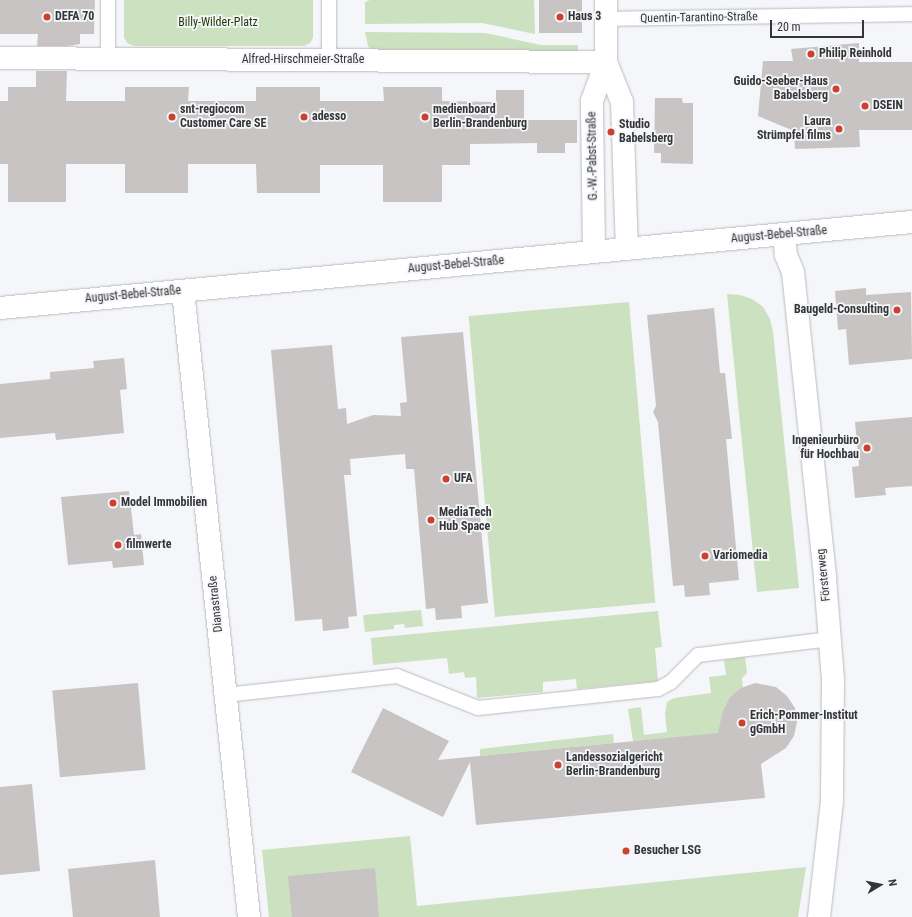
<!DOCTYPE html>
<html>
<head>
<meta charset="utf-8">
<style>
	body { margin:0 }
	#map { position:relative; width:912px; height:917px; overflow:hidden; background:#f4f6f9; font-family:"Roboto Condensed",sans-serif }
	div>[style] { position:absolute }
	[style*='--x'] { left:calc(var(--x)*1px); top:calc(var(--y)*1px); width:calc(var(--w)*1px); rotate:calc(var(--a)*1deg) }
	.green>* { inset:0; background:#cce1bf; transform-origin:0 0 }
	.building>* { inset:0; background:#c8c4c4; transform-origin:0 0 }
	.roads { filter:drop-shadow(0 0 1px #b9bbbe) drop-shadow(0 0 1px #b9bbbe) }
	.service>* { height:14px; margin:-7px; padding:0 7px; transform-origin:7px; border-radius:7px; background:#fff }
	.minor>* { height:22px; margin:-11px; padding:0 11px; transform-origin:11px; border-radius:11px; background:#fff }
	.tertiary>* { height:22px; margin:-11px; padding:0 11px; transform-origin:11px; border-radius:11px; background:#fff }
	.dots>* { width:11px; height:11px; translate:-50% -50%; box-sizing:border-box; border:2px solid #f4f6f9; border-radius:50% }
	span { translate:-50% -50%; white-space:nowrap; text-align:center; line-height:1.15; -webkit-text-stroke:3.5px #f4f6f9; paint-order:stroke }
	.poi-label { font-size:12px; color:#343536; font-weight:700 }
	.left { translate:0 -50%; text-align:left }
	.right { translate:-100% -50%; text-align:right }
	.street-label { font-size:12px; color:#343536 }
	.park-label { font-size:12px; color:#1c3800 }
	.north { position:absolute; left:860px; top:865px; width:40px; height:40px; -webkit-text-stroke:3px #f4f6f9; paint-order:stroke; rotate:80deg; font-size:11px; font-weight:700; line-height:16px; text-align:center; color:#343536 }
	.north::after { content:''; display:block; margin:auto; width:14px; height:18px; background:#343536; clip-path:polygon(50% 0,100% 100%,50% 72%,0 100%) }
	.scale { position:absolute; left:770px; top:20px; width:94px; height:18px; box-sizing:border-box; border:2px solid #343536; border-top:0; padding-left:5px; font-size:12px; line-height:14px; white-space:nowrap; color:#343536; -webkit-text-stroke:3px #f4f6f9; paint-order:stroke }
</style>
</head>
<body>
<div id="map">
	<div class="green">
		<div style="clip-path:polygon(124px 0,313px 0,313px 38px,310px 43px,304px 46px,134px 46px,127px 43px,124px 37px)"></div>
		<div style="clip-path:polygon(370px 0,534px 0,535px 34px,482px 23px,365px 24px,365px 2px)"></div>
		<div style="clip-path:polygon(365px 32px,485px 33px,541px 45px,578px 45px,578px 56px,373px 52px,368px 46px)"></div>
		<div style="clip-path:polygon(727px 294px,740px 295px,752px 299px,763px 307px,770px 319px,773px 332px,799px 588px,757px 592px)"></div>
		<div style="left:629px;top:302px;width:302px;height:161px;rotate:85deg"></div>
		<div style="clip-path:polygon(421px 610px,423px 626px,405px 628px,404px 624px,394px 625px,394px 629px,365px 632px,363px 615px)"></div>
		<div style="clip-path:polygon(658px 611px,662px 647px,655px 648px,658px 681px,577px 689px,576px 679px,543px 682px,543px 692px,477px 698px,476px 677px,465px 678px,464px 672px,449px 674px,447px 658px,373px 665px,371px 638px)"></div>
		<div style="clip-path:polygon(745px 657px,747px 673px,742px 678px,743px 687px,730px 697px,723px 710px,721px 724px,725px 738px,633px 741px,628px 709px,641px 707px,644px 735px,667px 732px,665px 714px,667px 702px,674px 698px,711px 693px,709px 677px,726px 675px,724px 660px)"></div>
		<div style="clip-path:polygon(613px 734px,614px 743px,480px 756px,480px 749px)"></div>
		<div style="clip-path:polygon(410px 836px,417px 906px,806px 867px,798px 917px,269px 917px,262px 850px)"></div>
	</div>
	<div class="building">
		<div style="clip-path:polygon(0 0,95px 0,94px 34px,80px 34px,80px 44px,67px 46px,37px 46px,38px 34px,0 34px)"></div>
		<div style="left:539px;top:0;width:43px;height:33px"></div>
		<div style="clip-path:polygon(859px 43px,859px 62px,912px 62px,912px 130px,859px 130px,860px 147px,795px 149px,794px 131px,758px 116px,763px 61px,793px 61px,791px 49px)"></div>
		<div style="clip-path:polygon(36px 71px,67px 71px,66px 101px,125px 101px,125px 87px,189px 87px,188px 101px,256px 101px,256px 87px,320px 87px,320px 101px,384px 101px,383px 87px,442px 87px,442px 101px,496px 102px,496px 90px,524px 90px,524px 120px,577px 120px,577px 143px,565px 143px,565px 153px,537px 153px,537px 143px,470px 144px,470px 165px,442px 165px,442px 202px,383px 202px,383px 165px,320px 165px,320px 193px,257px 193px,256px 164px,188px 164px,188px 193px,125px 193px,125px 164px,66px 164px,66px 202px,8px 202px,8px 164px,0 164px,0 101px,8px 101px,8px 87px,36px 87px)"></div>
		<div style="clip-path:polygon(655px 98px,682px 98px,683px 103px,693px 103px,693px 164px,661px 163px,661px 153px,654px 153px)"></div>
		<div style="clip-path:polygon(866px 288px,866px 295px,911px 292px,912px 359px,849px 365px,846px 329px,838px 330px,835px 291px)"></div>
		<div style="clip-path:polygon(714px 308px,720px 373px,725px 373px,728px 402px,732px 439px,726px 439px,739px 580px,709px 583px,710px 595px,685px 597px,684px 585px,673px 586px,658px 422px,653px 412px,656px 406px,647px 315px)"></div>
		<div style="clip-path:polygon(463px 332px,488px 603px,461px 606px,462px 618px,436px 620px,435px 608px,426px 609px,414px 469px,406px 469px,405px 454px,350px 459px,351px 475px,344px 475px,357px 616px,348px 617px,349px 628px,323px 631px,322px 619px,295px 621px,271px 350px,332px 345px,338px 409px,346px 408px,347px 424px,373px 415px,401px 416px,400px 403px,407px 402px,401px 337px)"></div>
		<div style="clip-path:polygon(124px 358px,127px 389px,120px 390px,124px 433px,56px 440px,55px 433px,0 438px,0 384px,50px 379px,50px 372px,94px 368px,93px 361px)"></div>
		<div style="clip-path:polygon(912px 417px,912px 486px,885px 488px,886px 495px,855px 498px,852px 467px,859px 466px,855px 422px)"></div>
		<div style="clip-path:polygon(129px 491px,134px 535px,141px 534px,144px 565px,113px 568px,112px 561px,68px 565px,61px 497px)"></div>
		<div style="left:138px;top:683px;width:87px;height:86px;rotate:85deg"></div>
		<div style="clip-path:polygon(755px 683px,776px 687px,787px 696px,795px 708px,797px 722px,794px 736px,786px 748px,761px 764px,765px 798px,476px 825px,470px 762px,443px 817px,351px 772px,383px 708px,449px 741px,438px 760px,718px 733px,723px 710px,730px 697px,741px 688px)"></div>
		<div style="clip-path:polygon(32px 784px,40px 871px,0 875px,0 787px)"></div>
		<div style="clip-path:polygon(155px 860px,160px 917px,73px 917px,68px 869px)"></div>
		<div style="clip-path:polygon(375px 868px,379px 917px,292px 917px,288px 876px)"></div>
	</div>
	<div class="roads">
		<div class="service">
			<div style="--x:108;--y:0;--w:58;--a:90"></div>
			<div style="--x:606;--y:19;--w:306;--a:-0.9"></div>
			<div style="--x:329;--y:60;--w:60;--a:-90"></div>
			<div style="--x:226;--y:695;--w:172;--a:-6.3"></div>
			<div style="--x:397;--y:676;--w:87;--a:21.6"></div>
			<div style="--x:478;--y:708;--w:181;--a:-6"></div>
			<div style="--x:658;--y:689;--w:15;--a:-28"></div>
			<div style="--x:671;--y:682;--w:38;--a:-45"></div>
			<div style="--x:698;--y:655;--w:133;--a:-6.9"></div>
		</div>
		<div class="minor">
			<div style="--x:0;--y:58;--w:606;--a:0.38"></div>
			<div style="--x:606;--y:62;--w:43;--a:68.2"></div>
			<div style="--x:622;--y:102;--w:147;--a:88.1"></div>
			<div style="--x:784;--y:234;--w:21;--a:85"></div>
			<div style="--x:786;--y:255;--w:18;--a:68"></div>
			<div style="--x:793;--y:272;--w:308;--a:84"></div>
			<div style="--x:825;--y:578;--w:102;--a:85.5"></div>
			<div style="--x:833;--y:680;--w:121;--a:90.5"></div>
			<div style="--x:832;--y:801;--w:117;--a:96.4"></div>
			<div style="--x:594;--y:252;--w:151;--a:-90.8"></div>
			<div style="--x:592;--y:101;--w:41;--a:-70.3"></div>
			<div style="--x:606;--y:62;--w:62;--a:-90"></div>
			<div style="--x:183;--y:291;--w:629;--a:83.98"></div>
		</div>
		<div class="tertiary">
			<div style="--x:0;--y:308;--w:916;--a:-5.39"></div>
		</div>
	</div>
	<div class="dots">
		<div style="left:47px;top:17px;background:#cc402f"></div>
		<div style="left:560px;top:17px;background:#cc402f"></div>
		<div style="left:811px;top:54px;background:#cc402f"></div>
		<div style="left:836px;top:89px;background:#cc402f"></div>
		<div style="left:865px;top:106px;background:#cc402f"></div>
		<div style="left:172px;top:117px;background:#cc402f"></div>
		<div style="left:304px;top:117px;background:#cc402f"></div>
		<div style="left:425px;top:117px;background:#cc402f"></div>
		<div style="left:839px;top:129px;background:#cc402f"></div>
		<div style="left:611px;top:132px;background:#cc402f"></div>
		<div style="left:897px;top:310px;background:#cc402f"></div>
		<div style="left:867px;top:448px;background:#cc402f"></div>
		<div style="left:446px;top:479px;background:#cc402f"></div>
		<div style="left:113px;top:503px;background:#cc402f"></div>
		<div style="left:431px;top:520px;background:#cc402f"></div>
		<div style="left:118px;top:545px;background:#cc402f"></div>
		<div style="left:705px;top:556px;background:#cc402f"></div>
		<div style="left:742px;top:723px;background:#cc402f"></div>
		<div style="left:558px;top:765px;background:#cc402f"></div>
		<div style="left:626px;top:851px;background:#cc402f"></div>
	</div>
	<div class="poi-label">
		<span class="left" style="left:55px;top:17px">DEFA 70</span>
		<span class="left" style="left:568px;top:17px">Haus 3</span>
		<span class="left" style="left:819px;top:54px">Philip Reinhold</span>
		<span class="right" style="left:828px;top:89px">Guido-Seeber-Haus<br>Babelsberg</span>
		<span class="left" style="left:873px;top:106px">DSEIN</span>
		<span class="left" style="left:180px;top:117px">snt-regiocom<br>Customer Care SE</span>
		<span class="left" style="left:433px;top:117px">medienboard<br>Berlin-Brandenburg</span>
		<span class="left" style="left:312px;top:117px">adesso</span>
		<span class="right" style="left:831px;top:129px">Laura<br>Strümpfel films</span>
		<span class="left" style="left:619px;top:132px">Studio<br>Babelsberg</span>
		<span class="right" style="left:889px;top:310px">Baugeld-Consulting</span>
		<span class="right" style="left:859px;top:448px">Ingenieurbüro<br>für Hochbau</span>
		<span class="left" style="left:454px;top:479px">UFA</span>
		<span class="left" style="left:121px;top:503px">Model Immobilien</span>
		<span class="left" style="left:439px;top:520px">MediaTech<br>Hub Space</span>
		<span class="left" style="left:126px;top:545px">filmwerte</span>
		<span class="left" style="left:713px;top:556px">Variomedia</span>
		<span class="left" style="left:750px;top:723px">Erich-Pommer-Institut<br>gGmbH</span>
		<span class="left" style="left:566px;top:765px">Landessozialgericht<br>Berlin-Brandenburg</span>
		<span class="left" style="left:634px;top:851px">Besucher LSG</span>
	</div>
	<div class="street-label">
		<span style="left:699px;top:18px;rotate:-1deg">Quentin-Tarantino-Straße</span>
		<span style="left:303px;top:60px">Alfred-Hirschmeier-Straße</span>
		<span style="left:593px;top:156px;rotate:-91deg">G.-W.-Pabst-Straße</span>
		<span style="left:779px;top:235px;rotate:-5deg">August-Bebel-Straße</span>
		<span style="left:456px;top:265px;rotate:-5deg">August-Bebel-Straße</span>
		<span style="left:133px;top:295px;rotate:-5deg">August-Bebel-Straße</span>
		<span style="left:824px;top:575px;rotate:-96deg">Försterweg</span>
		<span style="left:216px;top:604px;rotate:-96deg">Dianastraße</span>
	</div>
	<div class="park-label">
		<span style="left:218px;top:23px">Billy-Wilder-Platz</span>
	</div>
	<div class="north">N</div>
	<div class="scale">20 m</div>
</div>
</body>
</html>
